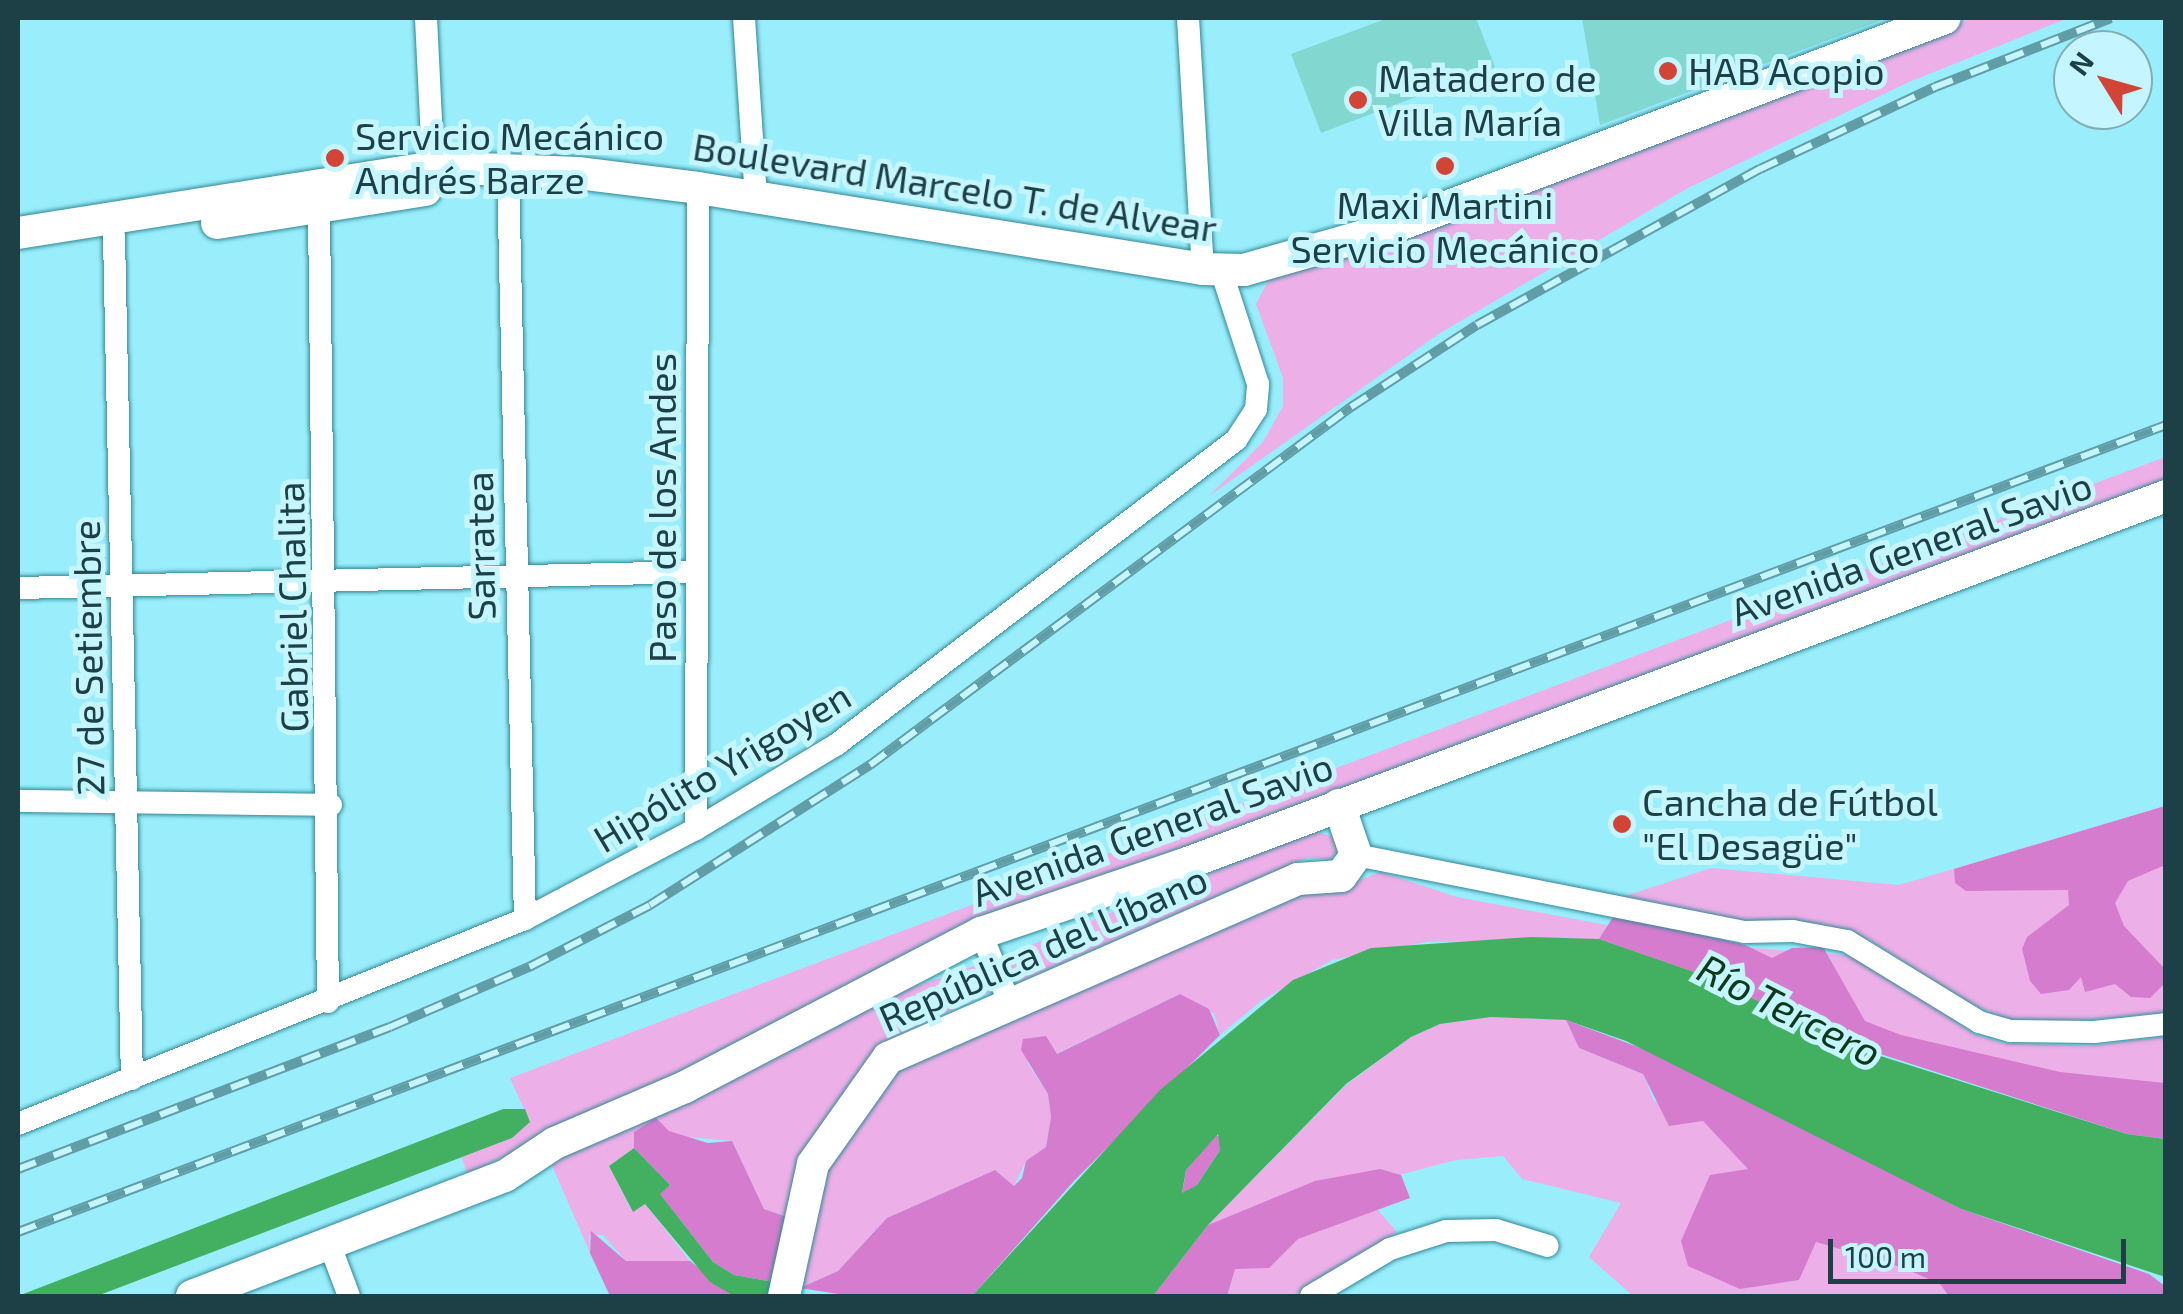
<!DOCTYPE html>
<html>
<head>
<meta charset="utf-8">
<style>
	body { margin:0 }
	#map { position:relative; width:2183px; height:1314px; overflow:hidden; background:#9aeefc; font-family:"Exo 2",sans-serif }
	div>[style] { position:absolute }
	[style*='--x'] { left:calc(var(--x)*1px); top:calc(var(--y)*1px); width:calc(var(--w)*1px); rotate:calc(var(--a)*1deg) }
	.green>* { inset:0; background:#edafe8 }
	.forest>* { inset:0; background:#d57ccf }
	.water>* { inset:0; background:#43b061 }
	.building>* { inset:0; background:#82d7d1 }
	.roads { filter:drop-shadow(0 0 2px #318896) drop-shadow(0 0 2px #318896) }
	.street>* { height:22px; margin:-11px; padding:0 11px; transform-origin:11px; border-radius:11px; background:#fff }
	.secondary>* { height:32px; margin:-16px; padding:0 16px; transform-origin:16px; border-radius:16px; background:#fff }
	.rail>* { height:10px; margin-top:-5px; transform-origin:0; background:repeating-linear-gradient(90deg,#c5f5fe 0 19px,#609da7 0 38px); box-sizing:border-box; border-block:2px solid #609da7 }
	.dots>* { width:28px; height:28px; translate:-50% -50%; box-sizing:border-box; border:5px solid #c5f5fe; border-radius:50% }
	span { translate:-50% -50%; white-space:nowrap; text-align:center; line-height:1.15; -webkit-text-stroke:10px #c5f5fe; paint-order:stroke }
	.poi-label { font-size:38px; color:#1d4046 }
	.left { translate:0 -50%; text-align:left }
	.street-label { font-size:38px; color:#1d4046 }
	.water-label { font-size:40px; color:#0d391a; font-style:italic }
	.frame { position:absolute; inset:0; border:20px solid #1d4046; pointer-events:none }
	.north { position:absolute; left:2053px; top:30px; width:100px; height:100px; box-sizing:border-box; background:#c5f5fe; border:2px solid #82adb4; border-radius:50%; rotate:307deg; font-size:28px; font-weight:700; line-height:40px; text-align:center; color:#1d4046 }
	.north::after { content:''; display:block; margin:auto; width:35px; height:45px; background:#d14436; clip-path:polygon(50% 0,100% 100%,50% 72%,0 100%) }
	.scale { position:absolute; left:1828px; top:1239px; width:298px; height:45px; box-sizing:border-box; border:5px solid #1d4046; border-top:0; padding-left:12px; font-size:30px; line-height:35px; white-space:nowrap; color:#1d4046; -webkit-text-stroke:8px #c5f5fe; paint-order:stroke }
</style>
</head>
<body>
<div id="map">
	<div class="green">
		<div style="clip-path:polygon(1972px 18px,2068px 18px,1909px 82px,1688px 188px,1440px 333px,1209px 496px,1263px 442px,1283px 406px,1283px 378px,1256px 304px,1268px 281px)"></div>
		<div style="clip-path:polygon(2165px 457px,2165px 487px,1334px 791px,710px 1059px,467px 1174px,462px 1157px,512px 1138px,530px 1122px,510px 1078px)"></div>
		<div style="clip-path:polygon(2165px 806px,2165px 1013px,2063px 1022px,2007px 1019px,1955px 997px,1868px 939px,1610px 901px,1711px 868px,1899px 885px)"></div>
		<div style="clip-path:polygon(1314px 831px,1334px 837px,1338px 848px,1331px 859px,1307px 858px,1019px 982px,1012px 978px,1005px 961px,1011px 953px)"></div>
		<div style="clip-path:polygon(1381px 872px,1457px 897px,1712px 945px,1860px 956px,1974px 1034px,2003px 1043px,2089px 1046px,2165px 1036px,2165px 1139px,1834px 1039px,1599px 939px,1427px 942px,1332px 960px,1261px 1001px,1220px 1035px,1214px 1014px,1180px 994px,1056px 1054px,1053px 1047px,1027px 1062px,1048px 1094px,1051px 1117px,1046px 1147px,1026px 1161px,1014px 1186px,995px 1170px,887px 1218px,838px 1271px,800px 1288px,820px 1183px,897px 1066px,1308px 890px,1331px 891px)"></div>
		<div style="clip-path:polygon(974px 966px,984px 966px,992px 991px,891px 1039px,787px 1217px,764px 1209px,732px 1141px,634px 1132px,634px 1148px,609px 1166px,632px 1211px,645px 1204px,690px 1261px,626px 1261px,603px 1235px,589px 1235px,590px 1253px,551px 1163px,894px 994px)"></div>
		<div style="clip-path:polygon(1491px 1017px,1566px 1020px,1579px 1048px,1643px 1074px,1654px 1101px,1703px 1121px,1729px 1147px,1749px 1170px,1740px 1289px,1798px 1280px,1816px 1242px,1901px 1267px,1941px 1284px,1949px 1296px,1633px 1296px,1589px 1257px,1621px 1203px,1522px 1179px,1503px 1156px,1456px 1160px,1357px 1186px,1397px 1232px,1293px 1296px,1153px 1296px,1208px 1225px,1346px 1085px,1411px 1037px,1440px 1024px)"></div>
	</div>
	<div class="forest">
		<div style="clip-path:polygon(2165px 806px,2165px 865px,2128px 881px,2115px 903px,2124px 926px,2163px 967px,2165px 983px,2150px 998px,2131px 997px,2115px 984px,2085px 992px,2081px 977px,2069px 990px,2041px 994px,2030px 981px,2022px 949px,2027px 937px,2069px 905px,2068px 890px,1966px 891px,1955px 883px,1954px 869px)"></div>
		<div style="clip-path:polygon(1615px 914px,1745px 945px,1772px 958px,1792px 948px,1823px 947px,1865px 1021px,1901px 1035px,2060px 1072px,2165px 1083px,2165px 1139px,2127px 1134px,1834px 1039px,1694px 972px,1599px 939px)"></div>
		<div style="clip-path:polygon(1180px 994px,1209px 1009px,1220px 1035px,1074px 1181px,972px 1296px,851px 1296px,800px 1288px,838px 1271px,887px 1218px,995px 1170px,1014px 1186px,1022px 1178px,1026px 1161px,1046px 1147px,1051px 1117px,1048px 1094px,1021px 1050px,1023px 1039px,1046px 1036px,1057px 1054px)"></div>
		<div style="clip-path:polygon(1566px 1020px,1670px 1059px,1961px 1209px,2149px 1274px,2165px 1286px,2165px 1296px,1949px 1296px,1940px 1284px,1901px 1267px,1816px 1242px,1799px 1280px,1740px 1289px,1688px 1266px,1681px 1241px,1710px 1175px,1748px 1169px,1703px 1121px,1669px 1126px,1643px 1074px,1579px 1048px)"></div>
		<div style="clip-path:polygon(656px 1118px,669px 1131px,708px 1143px,732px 1141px,764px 1209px,787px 1217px,774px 1282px,734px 1275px,713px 1262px,659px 1193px,670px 1185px,634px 1148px,634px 1132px)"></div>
		<div style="clip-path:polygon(1215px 1134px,1223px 1139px,1220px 1150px,1197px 1185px,1182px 1194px,1186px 1170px)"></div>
		<div style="clip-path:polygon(1380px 1169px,1401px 1175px,1410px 1198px,1298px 1239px,1269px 1268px,1235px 1269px,1227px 1296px,1153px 1296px,1208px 1225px,1315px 1181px)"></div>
		<div style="clip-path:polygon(591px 1231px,626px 1261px,690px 1261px,734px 1296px,610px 1296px,590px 1253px)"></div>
	</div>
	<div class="water">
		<div style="clip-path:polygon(evenodd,1531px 937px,1599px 939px,1694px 972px,1871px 1053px,2127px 1134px,2165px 1139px,2165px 1277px,1961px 1209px,1626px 1041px,1566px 1020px,1491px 1017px,1440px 1024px,1411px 1037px,1346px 1084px,1208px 1225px,1153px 1296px,972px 1296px,1160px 1090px,1293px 980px,1371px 948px,1531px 937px,1218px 1134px,1220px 1150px,1197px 1185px,1182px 1193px,1186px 1170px,1218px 1134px)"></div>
		<div style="clip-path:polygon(503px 1109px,525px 1109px,530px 1122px,512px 1138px,97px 1296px,18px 1296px)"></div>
		<div style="clip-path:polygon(634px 1148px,670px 1185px,660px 1194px,713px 1262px,734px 1275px,774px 1282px,770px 1296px,734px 1296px,710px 1282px,645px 1204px,633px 1212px,609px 1166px)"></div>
	</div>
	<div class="building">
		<div style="clip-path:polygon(1388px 18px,1476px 18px,1495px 67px,1321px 133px,1291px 54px)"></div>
		<div style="clip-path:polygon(1582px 18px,1885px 18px,1885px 19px,1600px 125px)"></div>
	</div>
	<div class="roads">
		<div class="street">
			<div style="--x:426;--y:18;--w:161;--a:87.2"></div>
			<div style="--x:744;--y:18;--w:182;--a:86.2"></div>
			<div style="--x:1188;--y:18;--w:251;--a:86.6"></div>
			<div style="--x:508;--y:172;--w:747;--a:88.7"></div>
			<div style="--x:319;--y:210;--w:792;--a:89.35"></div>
			<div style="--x:114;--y:236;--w:843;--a:88.78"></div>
			<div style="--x:18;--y:588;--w:678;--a:-1.35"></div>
			<div style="--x:18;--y:801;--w:313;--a:0.7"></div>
			<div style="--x:696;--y:829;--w:641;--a:-89.82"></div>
			<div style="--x:1356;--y:855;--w:396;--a:11.2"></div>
			<div style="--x:1744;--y:932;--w:49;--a:-1.2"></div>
			<div style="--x:1793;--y:931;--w:55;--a:10.5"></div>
			<div style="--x:1847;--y:941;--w:155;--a:31.5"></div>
			<div style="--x:1979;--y:1022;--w:33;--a:16"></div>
			<div style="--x:2011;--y:1031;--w:83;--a:0.7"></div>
			<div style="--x:2094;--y:1032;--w:72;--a:-6.3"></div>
			<div style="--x:981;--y:933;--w:74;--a:67.9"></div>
			<div style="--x:18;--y:1124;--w:547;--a:-22.02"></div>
			<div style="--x:525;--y:919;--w:193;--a:-27.8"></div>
			<div style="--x:696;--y:829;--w:163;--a:-31"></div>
			<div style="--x:836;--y:745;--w:503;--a:-37.33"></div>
			<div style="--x:1236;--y:440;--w:37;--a:-57"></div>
			<div style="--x:1256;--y:409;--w:25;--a:-85"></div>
			<div style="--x:1258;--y:384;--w:120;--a:-108"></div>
			<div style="--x:329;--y:1243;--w:57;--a:69.3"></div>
			<div style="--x:1311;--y:1296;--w:92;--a:-30.7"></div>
			<div style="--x:1390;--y:1249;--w:59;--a:-17.8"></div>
			<div style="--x:1446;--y:1231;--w:50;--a:-1.1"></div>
			<div style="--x:1496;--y:1230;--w:54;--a:17.1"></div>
		</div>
		<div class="secondary">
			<div style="--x:217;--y:223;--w:211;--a:-9"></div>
			<div style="--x:18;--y:233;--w:420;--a:-9"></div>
			<div style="--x:433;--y:167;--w:145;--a:2.4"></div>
			<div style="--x:578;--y:173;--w:121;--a:7.1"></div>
			<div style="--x:698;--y:188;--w:511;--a:9.11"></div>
			<div style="--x:1203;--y:269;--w:41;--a:1.4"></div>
			<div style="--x:1244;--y:270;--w:153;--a:-15.9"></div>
			<div style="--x:1391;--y:228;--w:592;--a:-20.76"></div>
			<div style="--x:192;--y:1296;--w:335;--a:-21"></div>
			<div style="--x:505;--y:1176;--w:60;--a:-33.4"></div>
			<div style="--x:555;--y:1143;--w:142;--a:-23.3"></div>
			<div style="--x:685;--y:1087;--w:334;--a:-27.5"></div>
			<div style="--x:981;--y:933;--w:215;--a:-18.7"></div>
			<div style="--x:1185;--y:864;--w:1048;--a:-20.56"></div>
			<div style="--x:784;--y:1296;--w:135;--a:-77.6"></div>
			<div style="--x:813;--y:1164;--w:130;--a:-54.7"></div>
			<div style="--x:888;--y:1058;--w:447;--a:-23.6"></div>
			<div style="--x:1298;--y:879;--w:43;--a:-4"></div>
			<div style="--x:1341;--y:876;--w:26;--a:-54"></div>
			<div style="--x:1356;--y:855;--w:53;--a:-108.8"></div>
		</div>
	</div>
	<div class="rail">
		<div style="--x:18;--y:1169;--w:398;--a:-20.9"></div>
		<div style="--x:390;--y:1027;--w:154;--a:-23.4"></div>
		<div style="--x:531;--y:966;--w:134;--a:-27.1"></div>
		<div style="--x:650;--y:905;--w:261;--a:-32.5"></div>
		<div style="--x:870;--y:765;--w:600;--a:-36.66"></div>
		<div style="--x:1351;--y:407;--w:150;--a:-33.1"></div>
		<div style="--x:1477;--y:325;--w:323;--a:-28.9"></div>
		<div style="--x:1760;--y:169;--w:193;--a:-25.1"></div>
		<div style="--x:1935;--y:87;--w:189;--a:-21.4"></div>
		<div style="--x:18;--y:1232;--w:2295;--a:-20.59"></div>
	</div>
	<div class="dots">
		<div style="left:1668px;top:71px;background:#d14436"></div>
		<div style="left:1358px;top:100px;background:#d14436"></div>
		<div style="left:335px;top:158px;background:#d14436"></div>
		<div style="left:1445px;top:166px;background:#d14436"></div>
		<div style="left:1622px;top:824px;background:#d14436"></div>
	</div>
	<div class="poi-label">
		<span class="left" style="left:1688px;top:71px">HAB Acopio</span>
		<span class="left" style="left:1378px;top:100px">Matadero de<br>Villa María</span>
		<span class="left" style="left:355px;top:158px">Servicio Mecánico<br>Andrés Barze</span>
		<span style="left:1445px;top:227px">Maxi Martini<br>Servicio Mecánico</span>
		<span class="left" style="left:1642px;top:824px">Cancha de Fútbol<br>"El Desagüe"</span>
	</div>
	<div class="street-label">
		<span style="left:955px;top:187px;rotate:9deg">Boulevard Marcelo T. de Alvear</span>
		<span style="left:662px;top:508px;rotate:-90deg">Paso de los Andes</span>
		<span style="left:480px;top:546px;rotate:-91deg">Sarratea</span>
		<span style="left:1911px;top:548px;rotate:-20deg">Avenida General Savio</span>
		<span style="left:292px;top:607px;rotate:-91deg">Gabriel Chalita</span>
		<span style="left:88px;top:658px;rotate:-91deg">27 de Setiembre</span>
		<span style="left:722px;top:767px;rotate:-31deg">Hipólito Yrigoyen</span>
		<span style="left:1152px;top:829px;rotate:-20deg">Avenida General Savio</span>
		<span style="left:1043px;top:948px;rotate:-24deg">República del Líbano</span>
	</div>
	<div class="water-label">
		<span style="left:1790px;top:1009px;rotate:27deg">Río Tercero</span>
	</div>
	<div class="frame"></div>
	<div class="north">N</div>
	<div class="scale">100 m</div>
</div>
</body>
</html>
